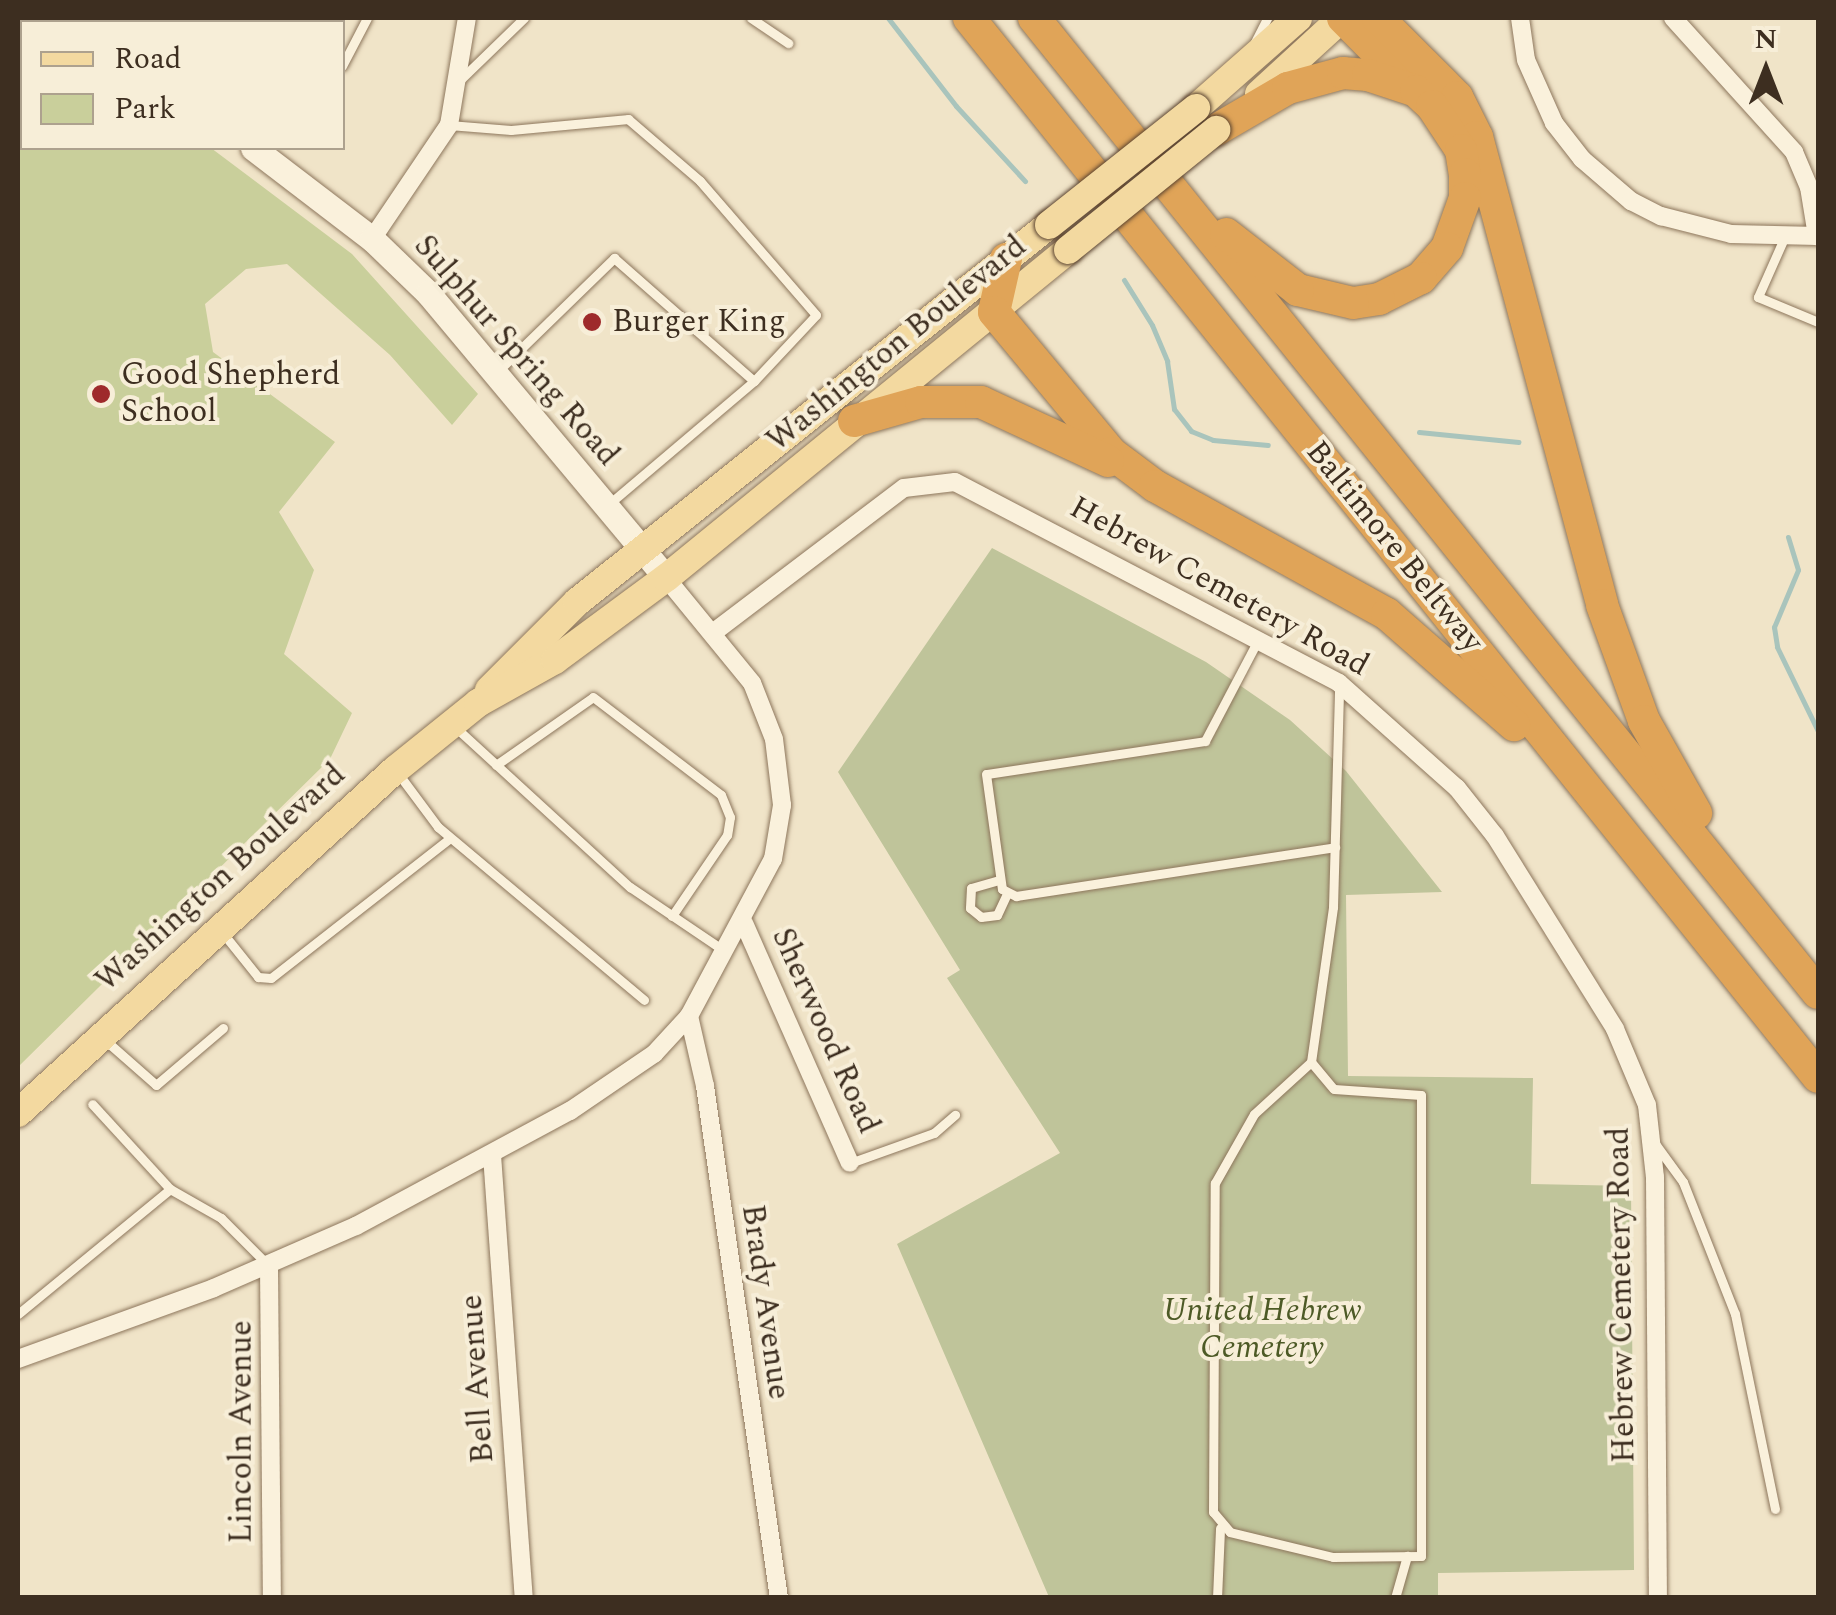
<!DOCTYPE html>
<html>
<head>
<meta charset="utf-8">
<style>
	body { margin:0 }
	#map { position:relative; width:1836px; height:1615px; overflow:hidden; background:#f0e4c8; font-family:Spectral,serif }
	div>[style] { position:absolute }
	[style*='--x'] { left:calc(var(--x)*1px); top:calc(var(--y)*1px); width:calc(var(--w)*1px); rotate:calc(var(--a)*1deg) }
	.green>* { inset:0; background:#c9cf9b }
	.cemetery>* { inset:0; background:#bfc49a }
	.stream>* { height:5px; margin:-2.5px; padding:0 2.5px; transform-origin:2.5px; border-radius:2.5px; background:#a9c4bc }
	.roads { filter:drop-shadow(0 0 2px #8d765c) drop-shadow(0 0 2px #8d765c) }
	.lane>* { height:9px; margin:-4.5px; padding:0 4.5px; transform-origin:4.5px; border-radius:4.5px; background:#faf1dc }
	.street>* { height:18px; margin:-9px; padding:0 9px; transform-origin:9px; border-radius:9px; background:#faf1dc }
	.secondary>* { height:25px; margin:-12.5px; padding:0 12.5px; transform-origin:12.5px; border-radius:12.5px; background:#faf1dc }
	.primary>* { height:28px; margin:-14px; padding:0 14px; transform-origin:14px; border-radius:14px; background:#f3d9a0 }
	.highway>* { height:32px; margin:-16px; padding:0 16px; transform-origin:16px; border-radius:16px; background:#e0a458 }
	.bridges { filter:drop-shadow(0 0 2px #5b4430) drop-shadow(0 0 2px #5b4430) }
	.primary-bridge>* { height:28px; margin:-14px; padding:0 14px; transform-origin:14px; border-radius:14px; background:#f3d9a0 }
	.dots>* { width:28px; height:28px; translate:-50% -50%; box-sizing:border-box; border:5px solid #f7eed8; border-radius:50% }
	span { translate:-50% -50%; white-space:nowrap; text-align:center; line-height:1.15; -webkit-text-stroke:8px #f7eed8; paint-order:stroke }
	.poi-label { font-size:32px; color:#3d2e20 }
	.left { translate:0 -50%; text-align:left }
	.street-label { font-size:32px; color:#3d2e20 }
	.park-label { font-size:32px; color:#4d5a26; font-style:italic }
	.frame { position:absolute; inset:0; border:20px solid #3d2e20; pointer-events:none }
	.legend { position:absolute; left:20px; top:20px; width:325px; height:130px; box-sizing:border-box; background:#f7eed8; border:2px solid #ada18e; margin:0; padding:12px 18px; list-style:none; font-size:30px; color:#3d2e20 }
	.legend li { display:flex; align-items:center; gap:20px; height:50px }
	.legend b { width:50px; border:2px solid #ada18e }
	.north { position:absolute; left:1716px; top:20px; width:100px; height:100px; -webkit-text-stroke:8px #f7eed8; paint-order:stroke; rotate:0deg; font-size:28px; font-weight:700; line-height:40px; text-align:center; color:#3d2e20 }
	.north::after { content:''; display:block; margin:auto; width:35px; height:45px; background:#3d2e20; clip-path:polygon(50% 0,100% 100%,50% 72%,0 100%) }
</style>
</head>
<body>
<div id="map">
	<div class="green">
		<div style="clip-path:polygon(18px 51px,22px 148px,211px 148px,352px 254px,478px 394px,452px 425px,390px 355px,287px 264px,246px 269px,205px 304px,213px 352px,335px 442px,279px 512px,314px 570px,284px 654px,352px 713px,330px 759px,18px 1067px)"></div>
	</div>
	<div class="cemetery">
		<div style="clip-path:polygon(992px 548px,1206px 662px,1290px 720px,1346px 771px,1442px 892px,1346px 895px,1348px 1076px,1533px 1078px,1531px 1184px,1631px 1186px,1634px 1570px,1438px 1573px,1438px 1598px,1049px 1597px,897px 1244px,1060px 1153px,947px 978px,960px 970px,838px 772px)"></div>
	</div>
	<div class="stream">
		<div style="--x:888;--y:18;--w:111;--a:52.3"></div>
		<div style="--x:956;--y:106;--w:102;--a:47.4"></div>
		<div style="--x:1124;--y:280;--w:53;--a:58.1"></div>
		<div style="--x:1152;--y:325;--w:39;--a:67"></div>
		<div style="--x:1167;--y:361;--w:49;--a:81.7"></div>
		<div style="--x:1174;--y:409;--w:28;--a:52"></div>
		<div style="--x:1191;--y:431;--w:24;--a:22"></div>
		<div style="--x:1213;--y:440;--w:55;--a:5.2"></div>
		<div style="--x:1419;--y:432;--w:100;--a:5.8"></div>
		<div style="--x:1788;--y:537;--w:34;--a:73"></div>
		<div style="--x:1798;--y:570;--w:62;--a:112.8"></div>
		<div style="--x:1774;--y:627;--w:20;--a:81"></div>
		<div style="--x:1777;--y:647;--w:93;--a:64"></div>
	</div>
	<div class="roads">
		<div class="lane">
			<div style="--x:211;--y:18;--w:10;--a:24"></div>
			<div style="--x:751;--y:18;--w:45;--a:34"></div>
			<div style="--x:1255;--y:42;--w:27;--a:-63"></div>
			<div style="--x:342;--y:66;--w:54;--a:-62.5"></div>
			<div style="--x:461;--y:79;--w:88;--a:-44.1"></div>
			<div style="--x:449;--y:125;--w:62;--a:4.6"></div>
			<div style="--x:511;--y:130;--w:118;--a:-5.4"></div>
			<div style="--x:628;--y:119;--w:95;--a:40.7"></div>
			<div style="--x:700;--y:181;--w:177;--a:49.1"></div>
			<div style="--x:816;--y:315;--w:91;--a:133.2"></div>
			<div style="--x:754;--y:381;--w:189;--a:139.7"></div>
			<div style="--x:1785;--y:236;--w:67;--a:113.9"></div>
			<div style="--x:1758;--y:297;--w:65;--a:22.6"></div>
			<div style="--x:499;--y:370;--w:161;--a:-44.2"></div>
			<div style="--x:614;--y:258;--w:186;--a:41.3"></div>
			<div style="--x:1258;--y:640;--w:114;--a:117.7"></div>
			<div style="--x:1205;--y:741;--w:221;--a:171.4"></div>
			<div style="--x:986;--y:774;--w:116;--a:82.1"></div>
			<div style="--x:1002;--y:889;--w:16;--a:27"></div>
			<div style="--x:1016;--y:896;--w:323;--a:-8.7"></div>
			<div style="--x:454;--y:726;--w:239;--a:42.5"></div>
			<div style="--x:630;--y:887;--w:116;--a:34.1"></div>
			<div style="--x:496;--y:765;--w:118;--a:-35"></div>
			<div style="--x:593;--y:697;--w:161;--a:37.4"></div>
			<div style="--x:721;--y:795;--w:24;--a:68"></div>
			<div style="--x:730;--y:817;--w:18;--a:99"></div>
			<div style="--x:727;--y:835;--w:98;--a:124.2"></div>
			<div style="--x:397;--y:772;--w:69;--a:53.3"></div>
			<div style="--x:438;--y:827;--w:269;--a:40"></div>
			<div style="--x:999;--y:880;--w:29;--a:164"></div>
			<div style="--x:971;--y:888;--w:20;--a:93"></div>
			<div style="--x:970;--y:908;--w:14;--a:39"></div>
			<div style="--x:981;--y:917;--w:16;--a:-7"></div>
			<div style="--x:997;--y:915;--w:23;--a:-65"></div>
			<div style="--x:222;--y:932;--w:58;--a:51.3"></div>
			<div style="--x:258;--y:977;--w:13;--a:4"></div>
			<div style="--x:271;--y:978;--w:227;--a:-38"></div>
			<div style="--x:105;--y:1040;--w:68;--a:41.4"></div>
			<div style="--x:156;--y:1085;--w:88;--a:-40.4"></div>
			<div style="--x:1311;--y:1062;--w:35;--a:50"></div>
			<div style="--x:1334;--y:1089;--w:87;--a:3.9"></div>
			<div style="--x:1421;--y:1095;--w:461;--a:90"></div>
			<div style="--x:1421;--y:1556;--w:88;--a:179.3"></div>
			<div style="--x:1333;--y:1557;--w:106;--a:-166.4"></div>
			<div style="--x:1230;--y:1532;--w:26;--a:-130"></div>
			<div style="--x:1213;--y:1512;--w:329;--a:-89.7"></div>
			<div style="--x:1215;--y:1183;--w:79;--a:-60.5"></div>
			<div style="--x:1254;--y:1114;--w:77;--a:-42.4"></div>
			<div style="--x:1311;--y:1062;--w:157;--a:-81.9"></div>
			<div style="--x:1333;--y:907;--w:221;--a:-88.4"></div>
			<div style="--x:1656;--y:1145;--w:46;--a:53.9"></div>
			<div style="--x:1683;--y:1182;--w:142;--a:68.5"></div>
			<div style="--x:1735;--y:1314;--w:199;--a:78.4"></div>
			<div style="--x:850;--y:1163;--w:89;--a:-19.7"></div>
			<div style="--x:934;--y:1133;--w:28;--a:-41"></div>
			<div style="--x:170;--y:1189;--w:59;--a:29.6"></div>
			<div style="--x:221;--y:1218;--w:68;--a:45"></div>
			<div style="--x:18;--y:1314;--w:197;--a:-39.4"></div>
			<div style="--x:170;--y:1189;--w:115;--a:-132.5"></div>
			<div style="--x:1217;--y:1598;--w:70;--a:-87.5"></div>
			<div style="--x:1395;--y:1598;--w:44;--a:-74.1"></div>
		</div>
		<div class="street">
			<div style="--x:1520;--y:18;--w:42;--a:81.9"></div>
			<div style="--x:1526;--y:60;--w:69;--a:66"></div>
			<div style="--x:1554;--y:123;--w:46;--a:52.1"></div>
			<div style="--x:1582;--y:159;--w:65;--a:40.6"></div>
			<div style="--x:1631;--y:201;--w:34;--a:27"></div>
			<div style="--x:1661;--y:216;--w:72;--a:14.4"></div>
			<div style="--x:1731;--y:234;--w:87;--a:1.3"></div>
			<div style="--x:1673;--y:18;--w:181;--a:47.9"></div>
			<div style="--x:1794;--y:152;--w:38;--a:67"></div>
			<div style="--x:1809;--y:187;--w:50;--a:80.7"></div>
			<div style="--x:372;--y:239;--w:138;--a:-56"></div>
			<div style="--x:449;--y:125;--w:109;--a:-80.5"></div>
			<div style="--x:714;--y:632;--w:238;--a:-37.2"></div>
			<div style="--x:904;--y:488;--w:51;--a:-6.7"></div>
			<div style="--x:955;--y:482;--w:433;--a:27.6"></div>
			<div style="--x:1339;--y:683;--w:158;--a:41.7"></div>
			<div style="--x:1457;--y:788;--w:61;--a:51.6"></div>
			<div style="--x:1495;--y:836;--w:227;--a:58.1"></div>
			<div style="--x:1615;--y:1029;--w:82;--a:67.2"></div>
			<div style="--x:1647;--y:1105;--w:72;--a:83.7"></div>
			<div style="--x:1655;--y:1177;--w:421;--a:89.6"></div>
			<div style="--x:744;--y:923;--w:262;--a:66.2"></div>
			<div style="--x:689;--y:1016;--w:72;--a:77.1"></div>
			<div style="--x:705;--y:1086;--w:517;--a:81.78"></div>
			<div style="--x:492;--y:1155;--w:444;--a:85.9"></div>
			<div style="--x:269;--y:1266;--w:332;--a:89.5"></div>
			<div style="--x:18;--y:1359;--w:208;--a:-19.9"></div>
			<div style="--x:214;--y:1288;--w:155;--a:-23.6"></div>
			<div style="--x:356;--y:1226;--w:243;--a:-28.3"></div>
			<div style="--x:570;--y:1111;--w:102;--a:-34.2"></div>
			<div style="--x:654;--y:1054;--w:52;--a:-47.4"></div>
			<div style="--x:689;--y:1016;--w:178;--a:-61.9"></div>
			<div style="--x:773;--y:859;--w:55;--a:-80.5"></div>
			<div style="--x:782;--y:805;--w:66;--a:-96.9"></div>
			<div style="--x:774;--y:739;--w:60;--a:-111.4"></div>
			<div style="--x:752;--y:683;--w:136;--a:-129.3"></div>
		</div>
		<div class="secondary">
			<div style="--x:18;--y:26;--w:4;--a:27"></div>
			<div style="--x:253;--y:148;--w:150;--a:37.4"></div>
			<div style="--x:372;--y:239;--w:78;--a:44"></div>
			<div style="--x:428;--y:293;--w:371;--a:50.1"></div>
		</div>
		<div class="primary">
			<div style="--x:1259;--y:94;--w:113;--a:-42.5"></div>
			<div style="--x:1196;--y:108;--w:136;--a:-41.4"></div>
			<div style="--x:489;--y:690;--w:124;--a:-45"></div>
			<div style="--x:577;--y:602;--w:604;--a:-38.62"></div>
			<div style="--x:18;--y:1113;--w:510;--a:-42.3"></div>
			<div style="--x:395;--y:770;--w:107;--a:-38.9"></div>
			<div style="--x:478;--y:703;--w:88;--a:-29.2"></div>
			<div style="--x:555;--y:660;--w:138;--a:-36.5"></div>
			<div style="--x:666;--y:578;--w:519;--a:-39.21"></div>
		</div>
		<div class="highway">
			<div style="--x:969;--y:18;--w:1357;--a:51.28"></div>
			<div style="--x:1034;--y:18;--w:1251;--a:51.2"></div>
			<div style="--x:1343;--y:18;--w:95;--a:45"></div>
			<div style="--x:1378;--y:18;--w:112;--a:45"></div>
			<div style="--x:1457;--y:97;--w:45;--a:63.4"></div>
			<div style="--x:1477;--y:137;--w:484;--a:75"></div>
			<div style="--x:1602;--y:605;--w:123;--a:70.1"></div>
			<div style="--x:1644;--y:721;--w:106;--a:60.5"></div>
			<div style="--x:1216;--y:130;--w:83;--a:-30.3"></div>
			<div style="--x:1288;--y:88;--w:57;--a:-15.3"></div>
			<div style="--x:1343;--y:73;--w:25;--a:5"></div>
			<div style="--x:1368;--y:75;--w:51;--a:18.4"></div>
			<div style="--x:1416;--y:91;--w:22;--a:43"></div>
			<div style="--x:1432;--y:106;--w:53;--a:56.6"></div>
			<div style="--x:1461;--y:150;--w:24;--a:81"></div>
			<div style="--x:1465;--y:174;--w:24;--a:90"></div>
			<div style="--x:1465;--y:198;--w:53;--a:109.8"></div>
			<div style="--x:1447;--y:248;--w:40;--a:131"></div>
			<div style="--x:1421;--y:278;--w:47;--a:153.4"></div>
			<div style="--x:1379;--y:299;--w:26;--a:171"></div>
			<div style="--x:1353;--y:303;--w:57;--a:-166.7"></div>
			<div style="--x:1298;--y:290;--w:91;--a:-142.1"></div>
			<div style="--x:1006;--y:259;--w:54;--a:102.8"></div>
			<div style="--x:994;--y:312;--w:183;--a:50.3"></div>
			<div style="--x:1111;--y:453;--w:55;--a:36.9"></div>
			<div style="--x:1155;--y:486;--w:265;--a:28.9"></div>
			<div style="--x:1387;--y:614;--w:169;--a:41.2"></div>
			<div style="--x:854;--y:421;--w:70;--a:-15.8"></div>
			<div style="--x:921;--y:402;--w:60;--a:0"></div>
			<div style="--x:981;--y:402;--w:140;--a:24.9"></div>
		</div>
	</div>
	<div class="bridges">
		<div class="primary-bridge">
			<div style="--x:1049;--y:225;--w:188;--a:-38.5"></div>
			<div style="--x:1068;--y:250;--w:191;--a:-39"></div>
		</div>
	</div>
	<div class="dots">
		<div style="left:592px;top:322px;background:#9e2a2b"></div>
		<div style="left:101px;top:394px;background:#9e2a2b"></div>
	</div>
	<div class="poi-label">
		<span class="left" style="left:612px;top:322px">Burger King</span>
		<span class="left" style="left:121px;top:394px">Good Shepherd<br>School</span>
	</div>
	<div class="street-label">
		<span style="left:897px;top:344px;rotate:-39deg">Washington Boulevard</span>
		<span style="left:516px;top:351px;rotate:49deg">Sulphur Spring Road</span>
		<span style="left:1394px;top:547px;rotate:51deg">Baltimore Beltway</span>
		<span style="left:1219px;top:587px;rotate:29deg">Hebrew Cemetery Road</span>
		<span style="left:221px;top:878px;rotate:-42deg">Washington Boulevard</span>
		<span style="left:825px;top:1031px;rotate:66deg">Sherwood Road</span>
		<span style="left:1622px;top:1295px;rotate:-91deg">Hebrew Cemetery Road</span>
		<span style="left:765px;top:1302px;rotate:82deg">Brady Avenue</span>
		<span style="left:478px;top:1379px;rotate:-94deg">Bell Avenue</span>
		<span style="left:242px;top:1432px;rotate:-90deg">Lincoln Avenue</span>
	</div>
	<div class="park-label">
		<span style="left:1262px;top:1330px">United Hebrew<br>Cemetery</span>
	</div>
	<div class="frame"></div>
	<ul class="legend">
	<li><b style="height:12px;background:#f3d9a0"></b>Road</li>
	<li><b style="height:28px;background:#c9cf9b"></b>Park</li>
	</ul>
	<div class="north">N</div>
</div>
</body>
</html>
